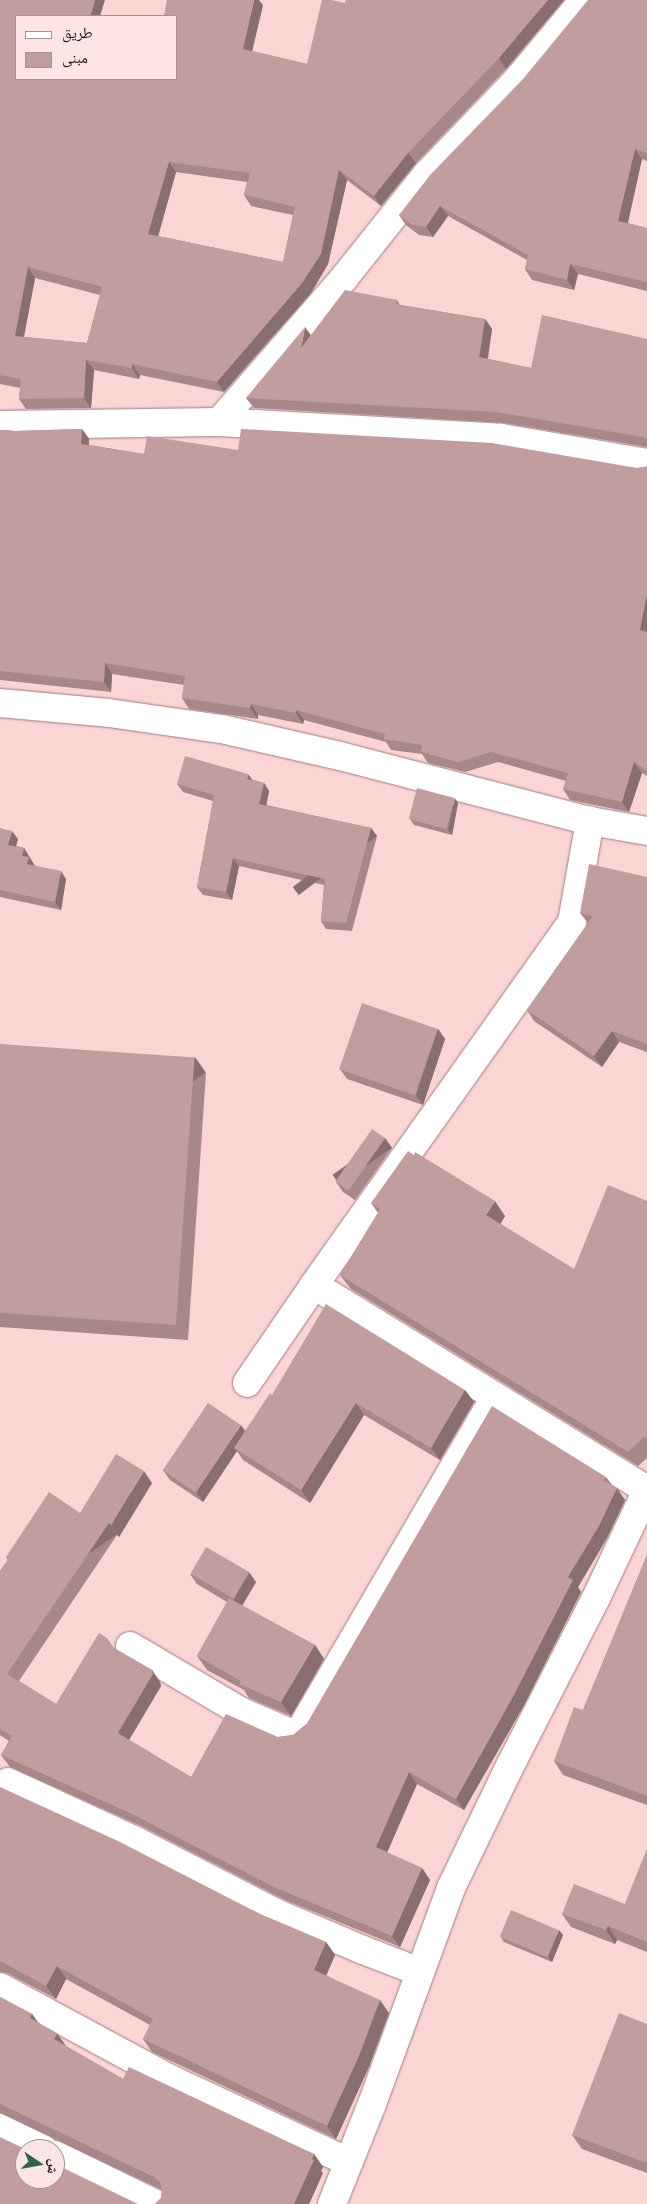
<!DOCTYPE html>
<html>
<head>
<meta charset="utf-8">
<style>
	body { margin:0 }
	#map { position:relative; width:647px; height:2204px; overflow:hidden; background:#fbd4d4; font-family:"IBM Plex Sans","Noto Naskh Arabic",sans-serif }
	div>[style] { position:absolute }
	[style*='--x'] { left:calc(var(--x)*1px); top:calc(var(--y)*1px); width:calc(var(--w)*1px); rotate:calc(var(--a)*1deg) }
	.roads { filter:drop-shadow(0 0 1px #a07d7e) drop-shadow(0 0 1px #a07d7e) }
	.minor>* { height:28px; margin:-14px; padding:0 14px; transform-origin:14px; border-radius:14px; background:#fff }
	.tertiary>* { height:28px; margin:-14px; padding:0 14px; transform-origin:14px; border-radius:14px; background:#fff }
	.wall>* { inset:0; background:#a78788 }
	.shaded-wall>* { inset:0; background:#886e6f; transform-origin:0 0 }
	.building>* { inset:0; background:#c29d9e; transform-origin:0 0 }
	span { translate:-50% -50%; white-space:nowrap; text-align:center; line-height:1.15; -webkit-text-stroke:4px #fde5e6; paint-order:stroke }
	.legend { position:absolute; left:15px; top:15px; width:162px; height:65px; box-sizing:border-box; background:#fde5e6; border:1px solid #a69293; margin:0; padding:6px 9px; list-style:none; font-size:15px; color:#231616 }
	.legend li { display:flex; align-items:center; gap:10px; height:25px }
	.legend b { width:25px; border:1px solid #a69293 }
	.north { position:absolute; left:15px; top:2139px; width:50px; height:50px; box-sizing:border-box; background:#fde5e6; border:1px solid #a69293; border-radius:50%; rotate:102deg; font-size:14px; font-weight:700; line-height:20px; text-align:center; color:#231616 }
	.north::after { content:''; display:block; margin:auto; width:18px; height:22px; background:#2f6247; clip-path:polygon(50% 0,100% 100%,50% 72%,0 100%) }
</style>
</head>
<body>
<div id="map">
	<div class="roads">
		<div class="minor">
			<div style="--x:219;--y:422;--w:191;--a:-49"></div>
			<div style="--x:344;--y:278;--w:133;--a:-51.4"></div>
			<div style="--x:427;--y:174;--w:132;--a:-46.2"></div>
			<div style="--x:518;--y:79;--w:103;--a:-50.1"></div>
			<div style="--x:0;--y:425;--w:219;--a:-0.8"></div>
			<div style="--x:219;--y:422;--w:282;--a:3.2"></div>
			<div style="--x:501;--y:438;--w:148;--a:9.7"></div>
			<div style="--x:314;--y:1285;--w:391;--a:31.6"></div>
			<div style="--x:247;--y:1383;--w:119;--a:-55.6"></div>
			<div style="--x:314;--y:1285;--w:445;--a:-54.6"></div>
			<div style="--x:572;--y:922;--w:103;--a:-79.9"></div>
			<div style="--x:130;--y:1646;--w:128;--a:30.6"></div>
			<div style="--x:240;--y:1711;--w:58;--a:23.5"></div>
			<div style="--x:293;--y:1734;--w:9;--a:-32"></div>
			<div style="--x:301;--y:1729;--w:385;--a:-59.7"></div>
			<div style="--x:8;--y:1782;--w:139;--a:24.7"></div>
			<div style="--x:134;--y:1840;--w:162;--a:27.2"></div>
			<div style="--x:278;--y:1914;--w:92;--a:23"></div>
			<div style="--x:363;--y:1950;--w:61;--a:21.1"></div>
			<div style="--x:0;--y:1987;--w:193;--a:28.4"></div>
			<div style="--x:170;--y:2079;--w:197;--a:24.9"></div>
			<div style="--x:0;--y:2128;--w:48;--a:26"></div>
			<div style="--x:55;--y:2155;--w:112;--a:25.9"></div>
			<div style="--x:332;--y:2204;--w:108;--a:-68.2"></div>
			<div style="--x:372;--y:2104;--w:230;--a:-69.9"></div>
			<div style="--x:451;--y:1888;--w:136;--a:-64.2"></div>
			<div style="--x:510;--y:1766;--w:189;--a:-62.9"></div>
			<div style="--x:596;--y:1598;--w:119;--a:-64.7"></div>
		</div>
		<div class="tertiary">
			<div style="--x:0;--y:703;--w:109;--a:5.2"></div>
			<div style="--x:109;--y:713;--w:114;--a:8.1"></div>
			<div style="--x:222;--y:729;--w:121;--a:12.9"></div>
			<div style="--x:340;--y:756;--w:258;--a:14.6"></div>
			<div style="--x:590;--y:821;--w:58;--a:10"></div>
		</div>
	</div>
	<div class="wall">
		<div style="clip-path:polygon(evenodd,0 0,16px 16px,176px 79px,263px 5px,252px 51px,307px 64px,345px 3px,346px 0,564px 0,506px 69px,416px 163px,381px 206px,347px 180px,328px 264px,311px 293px,224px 392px,140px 375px,139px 379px,94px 370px,91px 408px,26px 409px,19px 399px,20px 388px,0 384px,0 0,176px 172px,247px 182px,244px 195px,251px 206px,293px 215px,283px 262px,158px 236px,176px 172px,0 0,35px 278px,100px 295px,87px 343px,24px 337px,35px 278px)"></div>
		<div style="clip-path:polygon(647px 0,647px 161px,642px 159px,627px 223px,647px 228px,647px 291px,578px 274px,574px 290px,532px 280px,525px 269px,527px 260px,448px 216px,433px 237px,419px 235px,406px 225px,399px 215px)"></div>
		<div style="clip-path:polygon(397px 300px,400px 305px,485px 319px,492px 329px,488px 359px,531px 368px,647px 339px,647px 447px,504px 423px,254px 408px,246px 398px,311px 335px)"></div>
		<div style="clip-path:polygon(82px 429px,89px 439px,89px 445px,144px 454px,238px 450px,637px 468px,645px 467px,647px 466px,647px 776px,642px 773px,629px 812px,570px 800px,563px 789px,566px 781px,498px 762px,465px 772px,428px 763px,422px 754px,391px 750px,386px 742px,304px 720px,303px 724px,258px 715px,258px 719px,189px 709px,182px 698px,184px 685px,112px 674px,111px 692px,0 680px,0 430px,16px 431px)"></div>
		<div style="clip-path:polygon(253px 780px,264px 783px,269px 791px,266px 805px,371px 828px,377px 836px,352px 931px,326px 929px,321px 921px,324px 885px,239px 866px,232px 900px,203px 895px,197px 887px,213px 801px,183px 792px,177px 784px)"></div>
		<div style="clip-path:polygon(458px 803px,452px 835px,414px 825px,410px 819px)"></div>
		<div style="clip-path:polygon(0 828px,18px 839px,16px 846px,24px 848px,34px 865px,66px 879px,61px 910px,0 897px)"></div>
		<div style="clip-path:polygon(647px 877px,647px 1052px,619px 1042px,602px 1067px,534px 1021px,527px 1010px,588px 923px,580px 913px)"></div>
		<div style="clip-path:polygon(438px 1029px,445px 1039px,423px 1105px,347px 1079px,340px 1069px)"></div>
		<div style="clip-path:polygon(0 1044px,206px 1073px,188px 1340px,0 1327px)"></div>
		<div style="clip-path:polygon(385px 1138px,392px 1148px,355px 1200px,343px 1192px,336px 1182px)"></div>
		<div style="clip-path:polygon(647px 1201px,647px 1458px,638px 1466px,351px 1289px,340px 1275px,378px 1213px,371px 1203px,505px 1216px,500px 1224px,574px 1269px)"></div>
		<div style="clip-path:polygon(465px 1390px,474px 1402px,440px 1460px,364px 1415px,310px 1503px,243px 1460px,237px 1451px,203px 1502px,170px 1480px,163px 1470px,245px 1431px,272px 1395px)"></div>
		<div style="clip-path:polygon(606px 1477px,613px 1486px,625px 1500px,607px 1538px,578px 1587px,581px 1592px,523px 1707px,464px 1810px,417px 1784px,387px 1853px,422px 1868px,430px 1880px,400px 1947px,285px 1900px,141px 1826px,10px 1767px,1px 1755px,9px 1741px,0 1735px,0 1571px,8px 1560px,6px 1557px,80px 1513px,152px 1483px,119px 1537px,117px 1535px,19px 1681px,56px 1704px,114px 1648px,152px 1670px,160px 1682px,161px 1686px,129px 1740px,191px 1777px,278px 1737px,293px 1735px)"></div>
		<div style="clip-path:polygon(647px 1555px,647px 1805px,563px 1775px,554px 1761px,583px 1710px)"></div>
		<div style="clip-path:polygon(190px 1574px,256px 1582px,242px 1606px,315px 1645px,324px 1659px,291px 1716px,249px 1698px,244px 1690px,207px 1670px,197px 1656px,227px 1602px,197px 1584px)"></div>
		<div style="clip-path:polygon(0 1787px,262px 1915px,326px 1942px,335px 1955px,326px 1975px,389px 2013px,368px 2069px,336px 2139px,152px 2052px,143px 2039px,150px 2025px,66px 1979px,56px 1999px,7px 1973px,0 1972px)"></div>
		<div style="clip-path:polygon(647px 1849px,647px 1952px,617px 1940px,615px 1944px,571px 1927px,562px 1914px,625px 1904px)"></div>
		<div style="clip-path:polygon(563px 1935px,552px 1962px,504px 1942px,501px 1937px)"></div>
		<div style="clip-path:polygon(0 1997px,32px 2014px,38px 2022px,66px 2046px,123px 2079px,314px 2154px,323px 2167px,321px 2171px,323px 2173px,309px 2204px,155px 2204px,161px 2198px,162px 2190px,0 2113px)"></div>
		<div style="clip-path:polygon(647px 2024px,647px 2173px,582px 2149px,572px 2135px)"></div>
	</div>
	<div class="shaded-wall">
		<div style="clip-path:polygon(95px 0,105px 0,100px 16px,90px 16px)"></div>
		<div style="clip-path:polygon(254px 0,259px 0,263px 5px,250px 60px,243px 49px)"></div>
		<div style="clip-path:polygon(548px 0,564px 0,506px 69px,499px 58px)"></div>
		<div style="clip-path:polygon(635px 149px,642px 159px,626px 232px,618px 221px)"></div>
		<div style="clip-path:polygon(408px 153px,416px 163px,381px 206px,374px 196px)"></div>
		<div style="clip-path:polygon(169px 162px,176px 172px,156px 244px,148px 234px)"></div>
		<div style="clip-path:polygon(339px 170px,347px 180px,328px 264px,311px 293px,224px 392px,217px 382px)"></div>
		<div style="clip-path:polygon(440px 206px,448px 216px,433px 237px,426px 227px)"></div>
		<div style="clip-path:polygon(570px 264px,578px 274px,574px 290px,567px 280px)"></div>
		<div style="clip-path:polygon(28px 267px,35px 278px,22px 346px,15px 336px)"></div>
		<div style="clip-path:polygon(485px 319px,492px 329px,486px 367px,479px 357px)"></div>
		<div style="clip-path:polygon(305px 327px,313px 338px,301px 348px)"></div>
		<div style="clip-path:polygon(86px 360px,94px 370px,91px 408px,84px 398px)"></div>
		<div style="clip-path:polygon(132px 364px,140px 375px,139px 379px,132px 368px)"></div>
		<div style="clip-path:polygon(82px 429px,89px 439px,88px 454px,81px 444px)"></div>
		<div style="clip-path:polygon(647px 594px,647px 641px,640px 630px)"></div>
		<div style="clip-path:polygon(105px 663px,112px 674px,111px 692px,104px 682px)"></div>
		<div style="clip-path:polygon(251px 704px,258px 715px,258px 719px,250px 708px)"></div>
		<div style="clip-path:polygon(296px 710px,304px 720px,303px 724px,296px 713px)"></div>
		<div style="clip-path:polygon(634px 762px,642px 773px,629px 812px,622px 802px)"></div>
		<div style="clip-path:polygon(248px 774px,254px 782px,247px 779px)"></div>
		<div style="clip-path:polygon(264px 783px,269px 791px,265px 812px,259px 804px)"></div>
		<div style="clip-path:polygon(455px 798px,458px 803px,452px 835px,448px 830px)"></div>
		<div style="left:371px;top:828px;width:10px;height:98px;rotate:53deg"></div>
		<div style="clip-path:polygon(12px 831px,18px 839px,14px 853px,8px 845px)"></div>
		<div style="clip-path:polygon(24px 848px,35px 866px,33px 872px,22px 856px)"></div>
		<div style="clip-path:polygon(233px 858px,239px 866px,232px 900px,226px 892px)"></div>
		<div style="clip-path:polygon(61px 871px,66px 879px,61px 910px,55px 902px)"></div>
		<div style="clip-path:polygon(438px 1029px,445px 1039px,423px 1105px,416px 1095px)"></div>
		<div style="clip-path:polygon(612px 1031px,619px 1042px,602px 1067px,594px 1056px)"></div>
		<div style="left:195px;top:1057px;width:19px;height:268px;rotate:55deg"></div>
		<div style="left:385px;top:1138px;width:12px;height:64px;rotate:55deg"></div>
		<div style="clip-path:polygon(495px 1201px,505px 1216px,497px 1230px,486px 1215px)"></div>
		<div style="clip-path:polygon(465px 1390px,474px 1402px,440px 1460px,431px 1448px)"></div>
		<div style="clip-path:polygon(356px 1403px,364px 1415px,310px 1503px,301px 1490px)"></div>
		<div style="clip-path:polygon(241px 1425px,248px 1435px,234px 1448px,237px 1451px,203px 1502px,196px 1492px)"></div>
		<div style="clip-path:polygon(144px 1471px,152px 1483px,119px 1537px,111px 1525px)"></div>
		<div style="clip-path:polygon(617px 1488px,625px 1500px,607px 1538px,578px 1587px,581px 1592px,523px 1707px,464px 1810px,456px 1799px,568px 1577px)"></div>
		<div style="left:109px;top:1523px;width:14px;height:182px;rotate:56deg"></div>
		<div style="clip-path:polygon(249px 1572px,256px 1582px,240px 1609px,233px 1600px)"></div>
		<div style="clip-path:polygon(315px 1645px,324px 1659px,291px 1716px,281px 1702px)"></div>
		<div style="clip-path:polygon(152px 1670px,160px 1682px,161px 1686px,126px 1745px,118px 1733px)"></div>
		<div style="clip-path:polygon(409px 1772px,417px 1784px,384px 1859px,376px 1847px)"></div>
		<div style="clip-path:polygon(422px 1868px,430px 1880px,400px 1947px,392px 1936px)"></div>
		<div style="clip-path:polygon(608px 1926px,617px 1940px,615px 1944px,606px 1930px)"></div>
		<div style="clip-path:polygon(559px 1930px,563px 1935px,552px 1962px,548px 1957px)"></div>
		<div style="clip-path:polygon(326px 1942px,335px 1955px,323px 1983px,314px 1970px)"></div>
		<div style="clip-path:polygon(57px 1966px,66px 1979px,56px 1999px,46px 1986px)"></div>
		<div style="clip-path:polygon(380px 2000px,389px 2013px,368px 2069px,336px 2139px,327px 2126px)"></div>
		<div style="clip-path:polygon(32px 2014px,41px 2027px,30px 2018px)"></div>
		<div style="clip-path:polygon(57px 2033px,66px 2046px,54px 2039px)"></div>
		<div style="clip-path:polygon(314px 2154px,323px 2167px,321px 2171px,323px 2173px,309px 2204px,294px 2204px)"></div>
	</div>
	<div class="building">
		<div style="clip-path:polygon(evenodd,0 0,95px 0,90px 16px,16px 16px,16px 79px,176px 79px,176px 16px,164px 16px,167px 0,254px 0,243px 49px,307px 64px,322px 0,331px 0,345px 3px,346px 0,548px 0,499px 58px,408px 153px,374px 196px,339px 170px,321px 254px,303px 282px,217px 382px,132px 364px,132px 368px,86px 360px,84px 398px,19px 399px,21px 379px,0 375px,0 0,169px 162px,250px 173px,244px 195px,295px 207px,283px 262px,148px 234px,169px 162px,0 0,28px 267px,102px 287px,87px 343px,15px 336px,28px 267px)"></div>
		<div style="clip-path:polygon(588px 0,647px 0,647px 153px,635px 149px,618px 221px,647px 228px,647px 282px,570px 264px,567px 280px,525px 269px,528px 255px,440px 206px,426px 227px,412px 225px,399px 215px,431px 174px,523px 79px)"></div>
		<div style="clip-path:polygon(345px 290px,397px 300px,396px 304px,485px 319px,479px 357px,531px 368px,542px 315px,647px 339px,647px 439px,643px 437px,496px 412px,246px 398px,305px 327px,301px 348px)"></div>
		<div style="clip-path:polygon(82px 429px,81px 444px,144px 454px,147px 436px,238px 450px,241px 429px,492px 443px,637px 468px,645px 467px,647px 466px,647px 594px,640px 630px,647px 632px,647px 771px,634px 762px,622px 802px,563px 789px,568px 773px,491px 752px,458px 762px,421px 752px,422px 745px,384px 739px,385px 734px,296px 710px,296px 713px,251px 704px,250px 708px,182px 698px,185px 676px,105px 663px,104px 682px,0 671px,0 430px,16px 431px)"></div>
		<div style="clip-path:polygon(185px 756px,248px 774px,247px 779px,264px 783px,259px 804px,371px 828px,346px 923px,321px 921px,325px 879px,233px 858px,226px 892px,197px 887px,214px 795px,177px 784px)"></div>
		<div style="left:417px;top:788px;width:39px;height:32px;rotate:15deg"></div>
		<div style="clip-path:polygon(0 828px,12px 831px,8px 845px,24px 848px,22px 856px,29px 857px,27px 864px,61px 871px,55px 902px,0 890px)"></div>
		<div style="clip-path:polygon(589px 864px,647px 877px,647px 1044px,612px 1031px,594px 1056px,527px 1010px,593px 916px,580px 913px)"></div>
		<div style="left:362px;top:1003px;width:80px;height:70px;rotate:19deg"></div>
		<div style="left:0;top:1044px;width:195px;height:268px;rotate:4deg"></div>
		<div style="left:372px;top:1129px;width:16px;height:64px;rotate:35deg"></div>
		<div style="clip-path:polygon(408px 1151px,414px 1155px,415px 1152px,495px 1201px,486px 1215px,574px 1269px,608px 1185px,647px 1201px,647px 1438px,644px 1437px,628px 1452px,340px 1275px,380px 1209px,371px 1203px)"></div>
		<div style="clip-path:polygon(326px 1304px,465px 1390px,431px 1448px,356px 1403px,301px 1490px,234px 1448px,270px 1393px,272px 1395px)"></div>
		<div style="left:208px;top:1403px;width:40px;height:81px;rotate:34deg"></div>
		<div style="clip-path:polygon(492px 1406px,606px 1477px,603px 1480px,617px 1488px,599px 1526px,568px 1577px,573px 1580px,514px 1695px,456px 1799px,409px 1772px,376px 1847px,422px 1868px,392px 1936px,276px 1888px,132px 1814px,1px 1755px,12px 1736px,0 1729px,0 1571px,8px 1559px,6px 1557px,49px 1492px,80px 1513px,116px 1454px,144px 1471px,111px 1525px,109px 1523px,7px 1674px,56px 1704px,99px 1633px,107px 1638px,114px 1648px,152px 1670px,153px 1674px,118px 1733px,191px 1777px,226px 1714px,278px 1737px,293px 1735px,306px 1725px)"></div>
		<div style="left:206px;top:1547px;width:50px;height:31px;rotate:30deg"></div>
		<div style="clip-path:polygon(647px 1555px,647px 1796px,554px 1761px,574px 1707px,583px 1710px)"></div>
		<div style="clip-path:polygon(229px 1598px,315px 1645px,281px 1702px,239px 1684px,241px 1681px,197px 1656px)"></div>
		<div style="clip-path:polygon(0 1787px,118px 1841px,262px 1915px,326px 1942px,314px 1970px,380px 2000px,359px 2056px,327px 2126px,143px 2039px,153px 2019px,57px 1966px,46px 1986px,0 1961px)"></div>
		<div style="clip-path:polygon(647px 1849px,647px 1942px,608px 1926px,606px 1930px,562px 1914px,574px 1884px,625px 1904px)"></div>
		<div style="left:511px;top:1910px;width:52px;height:29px;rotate:23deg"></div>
		<div style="clip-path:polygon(0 1997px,32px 2014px,30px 2018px,57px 2033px,54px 2039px,123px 2079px,129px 2067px,314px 2154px,312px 2159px,314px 2160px,294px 2204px,155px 2204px,161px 2198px,162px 2189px,160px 2182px,154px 2177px,0 2104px)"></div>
		<div style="clip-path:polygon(619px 2013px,647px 2024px,647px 2163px,572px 2135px)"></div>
		<div style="clip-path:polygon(0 2137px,25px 2149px,25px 2179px,55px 2179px,55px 2164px,138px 2204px,0 2204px)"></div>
	</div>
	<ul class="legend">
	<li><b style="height:6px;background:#fff"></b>طريق</li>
	<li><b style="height:14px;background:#c29d9e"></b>مبنى</li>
	</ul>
	<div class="north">ش</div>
</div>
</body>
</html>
